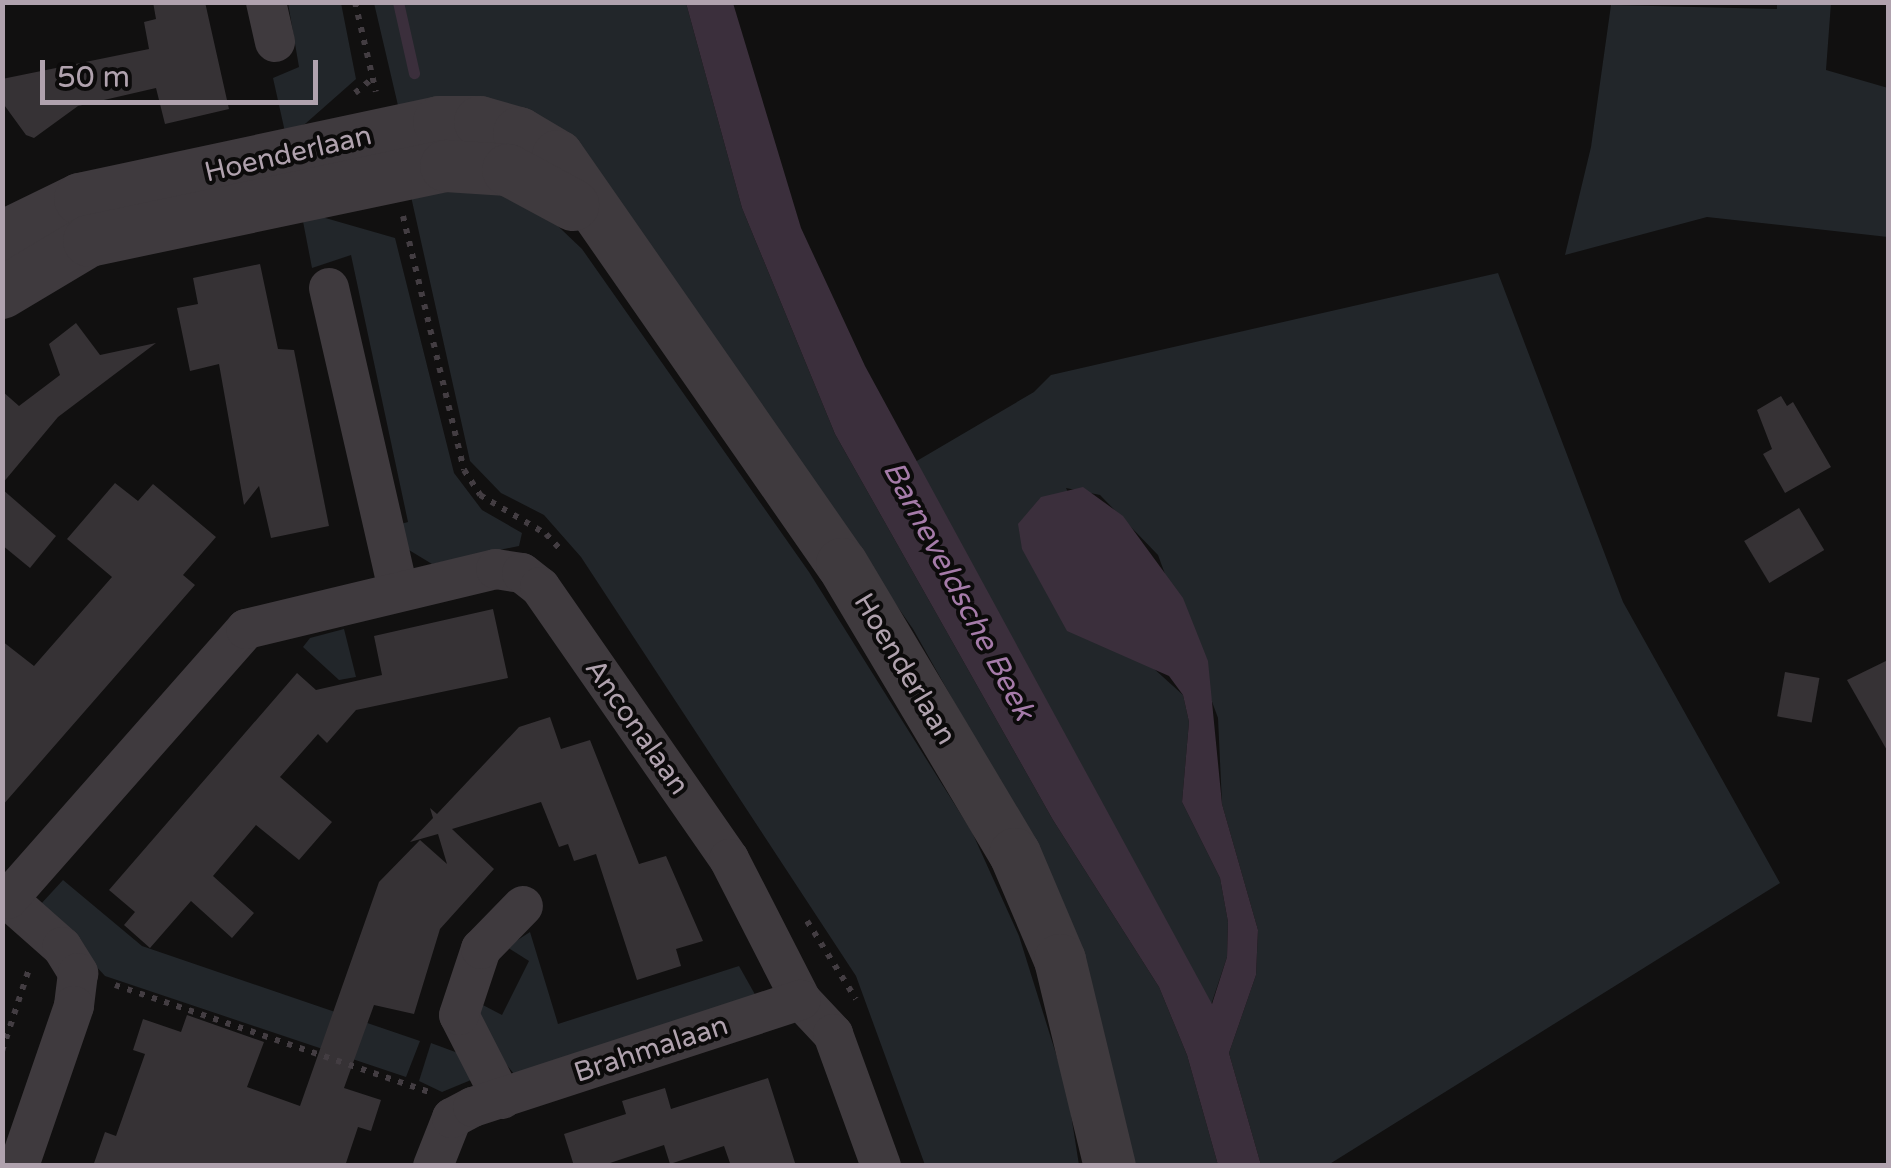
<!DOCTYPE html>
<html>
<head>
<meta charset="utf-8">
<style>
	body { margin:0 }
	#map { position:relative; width:1891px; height:1168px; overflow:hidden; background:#111010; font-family:"Varela Round",sans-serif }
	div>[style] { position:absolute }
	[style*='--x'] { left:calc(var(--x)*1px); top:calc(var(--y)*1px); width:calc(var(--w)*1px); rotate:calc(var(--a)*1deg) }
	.green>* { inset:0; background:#22262a }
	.water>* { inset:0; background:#3b2f3c }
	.stream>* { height:11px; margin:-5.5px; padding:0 5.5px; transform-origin:5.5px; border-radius:5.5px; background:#3b2f3c }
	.building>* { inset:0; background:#363235; transform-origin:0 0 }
	.path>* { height:6px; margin-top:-3px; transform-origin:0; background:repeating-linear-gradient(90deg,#433d42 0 5px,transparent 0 13px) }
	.minor>* { height:40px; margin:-20px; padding:0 20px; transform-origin:20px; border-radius:20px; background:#3f3a3e }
	.tertiary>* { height:52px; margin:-26px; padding:0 26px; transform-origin:26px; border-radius:26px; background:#3f3a3e }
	span { translate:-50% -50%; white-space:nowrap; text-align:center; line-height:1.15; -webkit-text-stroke:8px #0c0b0b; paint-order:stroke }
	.street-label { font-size:28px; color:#b0a2ae }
	.water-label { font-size:30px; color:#a57ba9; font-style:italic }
	.frame { position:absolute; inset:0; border:5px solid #b0a2ae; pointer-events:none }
	.scale { position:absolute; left:40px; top:60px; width:278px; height:45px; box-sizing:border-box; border:5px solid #b0a2ae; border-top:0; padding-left:12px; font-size:30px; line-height:35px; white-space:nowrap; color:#b0a2ae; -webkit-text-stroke:8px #0c0b0b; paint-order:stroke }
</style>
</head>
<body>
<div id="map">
	<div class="green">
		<div style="clip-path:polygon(288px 3px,341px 3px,356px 79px,305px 124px,285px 132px,273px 78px,299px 67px)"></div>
		<div style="clip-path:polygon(374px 3px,686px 3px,742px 208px,835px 434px,1053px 820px,1159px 987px,1187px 1055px,1218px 1165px,1135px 1165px,1042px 858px,913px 629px,663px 270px,400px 114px)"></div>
		<div style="clip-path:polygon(1777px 3px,1831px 3px,1826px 70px,1888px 88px,1888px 237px,1707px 217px,1565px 255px,1591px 147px,1611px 5px,1777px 9px)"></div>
		<div style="clip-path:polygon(408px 183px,491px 185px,540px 209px,582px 249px,809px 572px,972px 832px,1019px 936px,1067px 1089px,1079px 1165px,925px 1165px,856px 976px,581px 557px,544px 515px,501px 493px,470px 461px)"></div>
		<div style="clip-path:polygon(301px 211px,395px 238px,454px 473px,482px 510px,522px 533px,519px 546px,432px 564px,404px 547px,397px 525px,408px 522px,351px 255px,312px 268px)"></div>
		<div style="clip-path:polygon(1498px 273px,1623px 602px,1780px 883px,1328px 1165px,1261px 1165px,1229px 1053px,1256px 975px,1258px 930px,1222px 804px,1218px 718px,1158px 555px,1100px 495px,1066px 488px,1152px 667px,1183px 695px,1189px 722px,1182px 802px,1220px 878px,1228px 922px,1227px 957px,1211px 1005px,915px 462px,1034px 392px,1051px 375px)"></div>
		<div style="clip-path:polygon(344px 629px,356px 677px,339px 680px,303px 647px,310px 638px)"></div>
		<div style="clip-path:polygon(63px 880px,142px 946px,420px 1041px,406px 1077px,105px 976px,40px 905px)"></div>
		<div style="clip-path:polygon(530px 932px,558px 1024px,739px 966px,757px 998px,514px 1074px,478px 1029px,479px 1003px,502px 1015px,529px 961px,507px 947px)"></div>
		<div style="clip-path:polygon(431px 1043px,458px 1053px,471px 1080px,442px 1092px,419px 1081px)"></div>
	</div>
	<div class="water">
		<div style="clip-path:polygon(686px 3px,733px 3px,801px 228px,865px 366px,1212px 1004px,1227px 957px,1228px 922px,1220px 878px,1182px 802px,1189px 722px,1183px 695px,1169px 676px,1067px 631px,1022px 549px,1018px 524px,1041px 497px,1083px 487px,1123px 516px,1183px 598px,1208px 661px,1222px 804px,1258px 930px,1256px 975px,1229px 1053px,1261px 1165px,1218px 1165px,1187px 1055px,1159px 987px,1053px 820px,835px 434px,742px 208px)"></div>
	</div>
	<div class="stream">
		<div style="--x:398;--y:2;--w:73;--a:77.3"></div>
	</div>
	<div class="building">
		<div style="clip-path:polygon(153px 2px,205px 2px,229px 109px,165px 124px,156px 88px,78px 106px,34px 138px,26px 135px,2px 102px,2px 79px,149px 49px,144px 22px,156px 19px)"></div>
		<div style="clip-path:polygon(260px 264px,278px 349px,294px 350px,329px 526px,271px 538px,259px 486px,244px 505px,219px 364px,190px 371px,177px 308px,198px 304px,193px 278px)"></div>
		<div style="clip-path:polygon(76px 323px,100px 355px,156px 343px,58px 417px,2px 484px,2px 391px,19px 406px,60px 375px,49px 344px)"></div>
		<div style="clip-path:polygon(1781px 396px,1787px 406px,1793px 402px,1831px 467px,1785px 493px,1763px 454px,1772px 449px,1757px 410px)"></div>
		<div style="clip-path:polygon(115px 483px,138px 501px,153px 484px,216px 537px,183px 575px,195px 585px,2px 806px,2px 641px,34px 666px,112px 577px,67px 539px)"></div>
		<div style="clip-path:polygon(2px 489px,56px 536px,30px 568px,2px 545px)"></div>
		<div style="left:1799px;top:508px;width:49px;height:64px;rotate:59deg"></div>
		<div style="clip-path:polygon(493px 609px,508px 678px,356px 710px,327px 743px,318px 734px,280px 777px,332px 822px,299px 860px,256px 825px,213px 876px,254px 913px,232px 938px,191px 901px,150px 948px,124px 925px,135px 912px,109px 890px,297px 673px,316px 690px,382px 675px,374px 636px)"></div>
		<div style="clip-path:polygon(1888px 660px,1888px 752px,1847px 680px)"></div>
		<div style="left:1785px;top:672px;width:35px;height:45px;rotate:10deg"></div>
		<div style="clip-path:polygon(550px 717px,561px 749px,590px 740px,639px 864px,666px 856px,703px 941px,676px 949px,681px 966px,637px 980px,596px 854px,574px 861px,568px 844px,559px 847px,541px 802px,452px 829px,494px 869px,440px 929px,414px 1014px,374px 1005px,344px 1088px,381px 1100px,371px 1131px,358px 1127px,345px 1166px,93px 1166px,105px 1132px,116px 1136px,145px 1054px,133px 1050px,143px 1019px,181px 1032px,187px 1015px,264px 1042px,247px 1087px,300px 1106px,379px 882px,420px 840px,447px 864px,438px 834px,410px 842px,433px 818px,430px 808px,437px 814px,519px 727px)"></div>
		<div style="clip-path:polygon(768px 1078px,796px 1166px,731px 1166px,724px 1146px,670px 1164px,664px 1145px,601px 1166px,574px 1166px,564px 1134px,626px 1114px,622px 1101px,665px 1088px,671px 1109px)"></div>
	</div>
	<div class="path">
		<div style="--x:355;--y:2;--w:92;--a:76.9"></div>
		<div style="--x:355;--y:93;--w:23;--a:-40"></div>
		<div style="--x:403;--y:216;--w:261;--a:76.5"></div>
		<div style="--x:464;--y:470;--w:30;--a:57"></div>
		<div style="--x:480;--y:495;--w:77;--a:30.6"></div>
		<div style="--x:546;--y:534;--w:25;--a:47"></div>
		<div style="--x:807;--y:921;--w:92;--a:57.9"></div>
		<div style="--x:115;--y:985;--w:333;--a:18.8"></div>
		<div style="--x:2;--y:1051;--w:89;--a:-71.8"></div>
	</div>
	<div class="minor">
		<div style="--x:266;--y:2;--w:41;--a:77.3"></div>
		<div style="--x:329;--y:288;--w:309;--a:77.1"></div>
		<div style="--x:2;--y:894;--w:80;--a:41.5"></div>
		<div style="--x:62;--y:947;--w:31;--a:58"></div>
		<div style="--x:78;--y:973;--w:33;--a:97"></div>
		<div style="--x:74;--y:1006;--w:169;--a:109"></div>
		<div style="--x:8;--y:899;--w:360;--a:-48.6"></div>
		<div style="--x:246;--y:629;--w:257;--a:-13.5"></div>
		<div style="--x:496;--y:569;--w:26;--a:9"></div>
		<div style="--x:522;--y:573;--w:23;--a:38"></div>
		<div style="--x:540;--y:587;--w:331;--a:55.2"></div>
		<div style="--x:729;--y:859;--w:158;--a:62.9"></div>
		<div style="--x:801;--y:1000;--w:47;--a:46.7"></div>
		<div style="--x:833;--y:1034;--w:140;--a:70"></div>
		<div style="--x:502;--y:1099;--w:94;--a:-117.1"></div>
		<div style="--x:459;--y:1015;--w:70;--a:-71.6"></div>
		<div style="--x:481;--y:949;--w:60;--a:-45.7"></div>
		<div style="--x:433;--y:1166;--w:52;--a:-68.4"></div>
		<div style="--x:452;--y:1118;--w:24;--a:-28"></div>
		<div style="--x:473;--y:1107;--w:345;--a:-18.1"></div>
	</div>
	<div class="tertiary">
		<div style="--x:2;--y:237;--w:87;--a:-26"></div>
		<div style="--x:80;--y:199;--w:367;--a:-12.1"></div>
		<div style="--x:439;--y:122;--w:41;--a:0"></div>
		<div style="--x:480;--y:122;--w:41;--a:15.8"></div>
		<div style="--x:519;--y:133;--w:45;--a:30.5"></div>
		<div style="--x:558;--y:156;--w:497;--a:55.2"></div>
		<div style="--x:842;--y:564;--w:338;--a:59.2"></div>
		<div style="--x:1015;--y:854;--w:115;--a:67"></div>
		<div style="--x:1060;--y:960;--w:212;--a:76.4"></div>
		<div style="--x:2;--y:293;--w:101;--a:-30.9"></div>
		<div style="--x:89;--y:241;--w:365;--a:-11.9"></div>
		<div style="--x:446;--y:166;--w:62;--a:3.7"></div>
		<div style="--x:508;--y:170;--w:74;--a:28.3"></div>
	</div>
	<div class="street-label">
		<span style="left:288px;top:154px;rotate:-13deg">Hoenderlaan</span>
		<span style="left:905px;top:669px;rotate:59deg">Hoenderlaan</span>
		<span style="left:637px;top:727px;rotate:55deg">Anconalaan</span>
		<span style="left:651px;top:1049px;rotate:-18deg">Brahmalaan</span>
	</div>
	<div class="water-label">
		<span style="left:958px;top:591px;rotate:62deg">Barneveldsche Beek</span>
	</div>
	<div class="frame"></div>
	<div class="scale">50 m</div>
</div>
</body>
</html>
